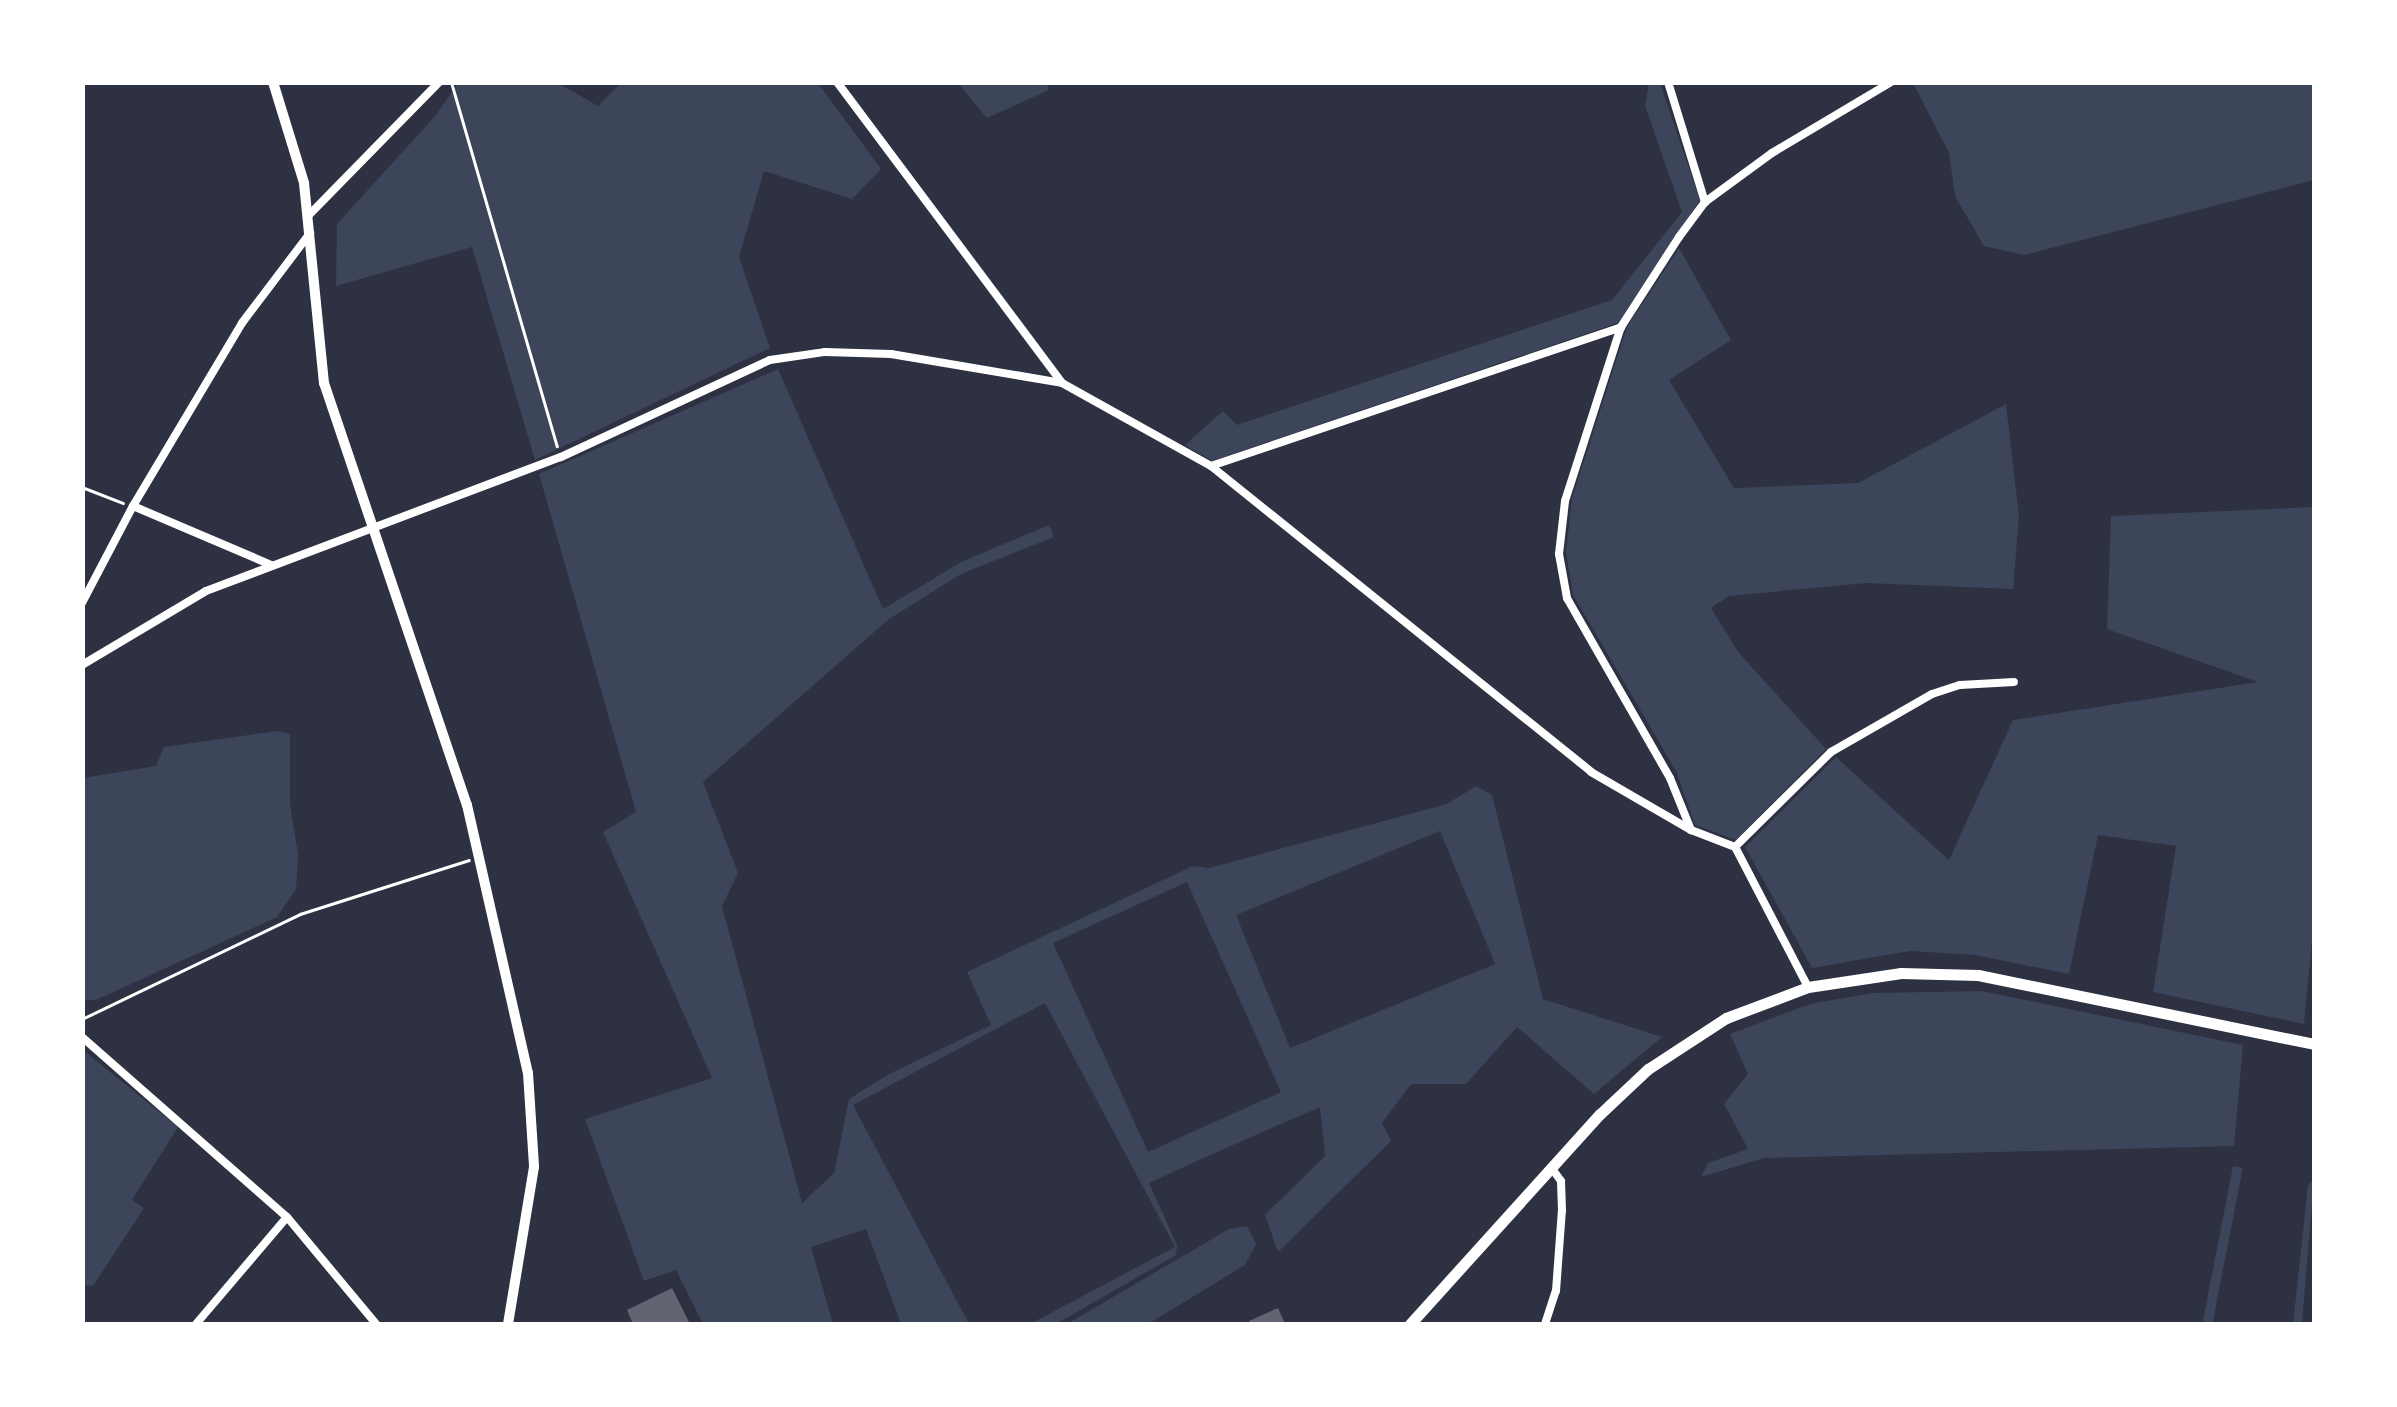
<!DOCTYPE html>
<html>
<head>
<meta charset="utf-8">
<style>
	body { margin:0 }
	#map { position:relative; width:2397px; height:1407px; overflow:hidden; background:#2d3142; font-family:"IBM Plex Serif",serif }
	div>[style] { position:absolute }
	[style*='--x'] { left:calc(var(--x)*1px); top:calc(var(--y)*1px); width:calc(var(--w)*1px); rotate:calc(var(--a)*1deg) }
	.green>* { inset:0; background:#3c4559; transform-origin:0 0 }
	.building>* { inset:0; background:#626471 }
	.path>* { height:2.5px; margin:-1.25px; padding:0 1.25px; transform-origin:1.25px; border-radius:1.25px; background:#fff }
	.minor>* { height:8px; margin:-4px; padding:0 4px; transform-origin:4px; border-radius:4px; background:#fff }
	.tertiary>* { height:10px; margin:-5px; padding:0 5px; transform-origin:5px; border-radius:5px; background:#fff }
	.secondary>* { height:11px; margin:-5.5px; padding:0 5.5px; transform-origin:5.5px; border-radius:5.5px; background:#fff }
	span { translate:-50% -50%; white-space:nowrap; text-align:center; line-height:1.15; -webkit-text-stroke:10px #fff; paint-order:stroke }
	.frame { position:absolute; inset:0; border:85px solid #fff; pointer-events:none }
</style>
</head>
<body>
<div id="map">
	<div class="green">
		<div style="clip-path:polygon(458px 83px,558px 83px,598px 106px,621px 83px,818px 83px,881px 169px,852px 199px,764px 171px,739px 257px,770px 348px,535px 460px,472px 247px,336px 286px,337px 224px,436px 115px)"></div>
		<div style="clip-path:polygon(958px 83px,1047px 83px,1049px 90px,987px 118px)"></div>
		<div style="clip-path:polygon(1649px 83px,1660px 83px,1700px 200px,1620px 322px,1212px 461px,1185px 445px,1223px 411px,1237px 425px,1612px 300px,1682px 212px,1645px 106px)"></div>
		<div style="clip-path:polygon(1913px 83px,2314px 83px,2314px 180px,2024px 255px,1984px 246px,1955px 196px,1949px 153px)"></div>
		<div style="clip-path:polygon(1679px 248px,1731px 340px,1669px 380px,1734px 488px,1858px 483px,2006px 404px,2019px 516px,2013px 589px,1866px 583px,1729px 596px,1711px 608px,1739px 653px,1826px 749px,1736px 840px,1695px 825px,1676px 771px,1573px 595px,1566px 552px,1572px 498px,1627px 327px)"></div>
		<div style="clip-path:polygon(evenodd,778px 369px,883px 609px,961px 562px,1049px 525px,1054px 537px,961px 574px,889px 619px,703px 782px,738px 873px,722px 906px,802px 1203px,834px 1173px,849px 1099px,889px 1074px,991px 1025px,967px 972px,1193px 866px,1209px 868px,1447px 804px,1476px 786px,1492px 795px,1543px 999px,1662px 1037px,1594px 1094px,1517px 1027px,1466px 1084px,1411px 1084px,1382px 1123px,1391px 1141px,1278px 1252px,1265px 1215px,1325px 1156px,1320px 1107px,1217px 1152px,1149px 1183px,1177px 1245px,1176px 1255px,1056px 1324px,1030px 1324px,1175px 1247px,1045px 1003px,853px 1105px,969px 1324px,901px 1324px,866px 1229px,811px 1247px,833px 1324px,703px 1324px,676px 1270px,644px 1281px,585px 1119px,712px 1078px,603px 832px,636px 812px,539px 474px,778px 369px,1440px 831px,1495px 964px,1290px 1048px,1236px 915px,1440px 831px,778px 369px,1187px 882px,1281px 1092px,1148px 1152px,1053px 943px,1187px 882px)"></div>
		<div style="clip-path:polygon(2314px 507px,2314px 920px,2304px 1024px,2153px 992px,2176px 846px,2098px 835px,2069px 974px,1975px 955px,1910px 951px,1812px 968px,1745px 847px,1836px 757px,1949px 860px,2013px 720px,2258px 682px,2107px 629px,2111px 516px)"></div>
		<div style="clip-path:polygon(278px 731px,290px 734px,290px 805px,298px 854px,296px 889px,277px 917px,96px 1000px,83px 1000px,83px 778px,156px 766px,164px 747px)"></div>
		<div style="clip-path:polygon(1982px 991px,2243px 1045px,2234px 1146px,1764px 1158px,1701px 1177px,1708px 1163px,1748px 1149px,1724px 1104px,1748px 1074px,1730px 1034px,1810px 1004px,1872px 993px)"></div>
		<div style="clip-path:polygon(83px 1050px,178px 1127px,132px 1200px,144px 1208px,93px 1286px,82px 1285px)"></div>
		<div style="left:2233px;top:1166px;width:10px;height:158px;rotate:11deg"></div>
		<div style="clip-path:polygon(2314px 1179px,2302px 1324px,2293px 1324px,2308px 1185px)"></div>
		<div style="clip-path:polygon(1247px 1226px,1256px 1244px,1245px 1265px,1148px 1324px,1067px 1324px,1229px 1229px)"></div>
	</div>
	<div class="building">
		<div style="clip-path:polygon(672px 1288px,690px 1324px,633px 1324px,627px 1310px)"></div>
		<div style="clip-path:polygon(1278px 1308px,1285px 1324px,1250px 1324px,1249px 1321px)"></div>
	</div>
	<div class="path">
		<div style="--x:452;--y:84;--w:377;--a:73.8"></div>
		<div style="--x:82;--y:487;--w:44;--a:21.3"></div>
		<div style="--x:82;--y:1019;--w:242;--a:-25.7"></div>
		<div style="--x:300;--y:914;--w:177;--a:-17.7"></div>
	</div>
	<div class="minor">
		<div style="--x:837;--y:82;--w:376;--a:53.2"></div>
		<div style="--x:1062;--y:383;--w:171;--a:29.1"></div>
		<div style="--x:1211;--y:466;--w:488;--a:38.8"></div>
		<div style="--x:1591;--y:772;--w:116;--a:30.1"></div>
		<div style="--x:1668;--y:82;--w:126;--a:72.9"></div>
		<div style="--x:308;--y:216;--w:187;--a:-45.6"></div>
		<div style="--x:1211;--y:466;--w:433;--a:-18.7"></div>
		<div style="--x:133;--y:506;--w:150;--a:23.1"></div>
		<div style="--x:82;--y:603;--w:110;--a:-62.3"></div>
		<div style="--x:133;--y:506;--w:213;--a:-59.2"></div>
		<div style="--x:242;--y:323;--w:113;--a:-52.9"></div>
		<div style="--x:82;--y:665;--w:144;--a:-30.8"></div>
		<div style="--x:206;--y:591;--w:379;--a:-20.7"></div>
		<div style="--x:561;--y:457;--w:230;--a:-24.9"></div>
		<div style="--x:770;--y:360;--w:56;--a:-8.3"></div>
		<div style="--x:825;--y:352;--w:66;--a:1.7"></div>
		<div style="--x:891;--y:354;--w:173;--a:9.6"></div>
		<div style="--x:1735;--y:847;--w:135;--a:-44.7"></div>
		<div style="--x:1831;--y:752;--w:116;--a:-29.9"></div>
		<div style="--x:1932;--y:694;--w:29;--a:-18"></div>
		<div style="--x:1960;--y:685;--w:54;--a:-3.2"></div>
		<div style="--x:1808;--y:987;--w:158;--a:-117.5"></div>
		<div style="--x:1735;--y:847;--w:47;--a:-158.9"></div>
		<div style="--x:1691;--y:830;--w:56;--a:-112"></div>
		<div style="--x:1670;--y:778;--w:207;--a:-119.8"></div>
		<div style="--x:1567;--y:598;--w:45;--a:-100.3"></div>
		<div style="--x:1559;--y:554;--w:53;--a:-83.5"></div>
		<div style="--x:1565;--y:501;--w:183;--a:-72.2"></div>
		<div style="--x:1621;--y:327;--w:107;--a:-57.2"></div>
		<div style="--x:1679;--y:237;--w:44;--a:-53.4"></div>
		<div style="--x:1705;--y:202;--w:83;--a:-36.2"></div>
		<div style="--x:1772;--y:153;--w:139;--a:-30.8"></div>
		<div style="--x:82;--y:1037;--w:273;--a:41.3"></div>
		<div style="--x:287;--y:1217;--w:139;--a:50.2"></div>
		<div style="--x:196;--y:1324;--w:140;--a:-49.6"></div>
		<div style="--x:1545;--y:1324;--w:35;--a:-72"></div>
		<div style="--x:1556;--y:1291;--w:81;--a:-85.8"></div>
		<div style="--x:1562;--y:1210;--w:29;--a:-92"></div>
		<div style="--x:1561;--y:1181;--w:17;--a:-126"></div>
	</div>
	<div class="tertiary">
		<div style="--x:273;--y:82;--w:106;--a:72.9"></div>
		<div style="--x:304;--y:183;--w:201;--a:84.3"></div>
		<div style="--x:324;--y:383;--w:446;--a:71.3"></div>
		<div style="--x:467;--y:805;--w:275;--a:77.2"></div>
		<div style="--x:528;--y:1073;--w:94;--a:86.3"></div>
		<div style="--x:534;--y:1167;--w:159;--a:99.4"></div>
	</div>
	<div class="secondary">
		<div style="--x:1410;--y:1324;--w:283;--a:-47.9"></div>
		<div style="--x:1600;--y:1114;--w:66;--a:-43.2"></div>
		<div style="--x:1648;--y:1069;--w:93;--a:-33.2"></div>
		<div style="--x:1726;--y:1018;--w:88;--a:-20.7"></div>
		<div style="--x:1808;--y:987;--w:94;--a:-8.6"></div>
		<div style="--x:1901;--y:973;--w:77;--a:1.5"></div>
		<div style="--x:1978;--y:975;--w:343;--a:11.6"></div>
	</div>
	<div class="frame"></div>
</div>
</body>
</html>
